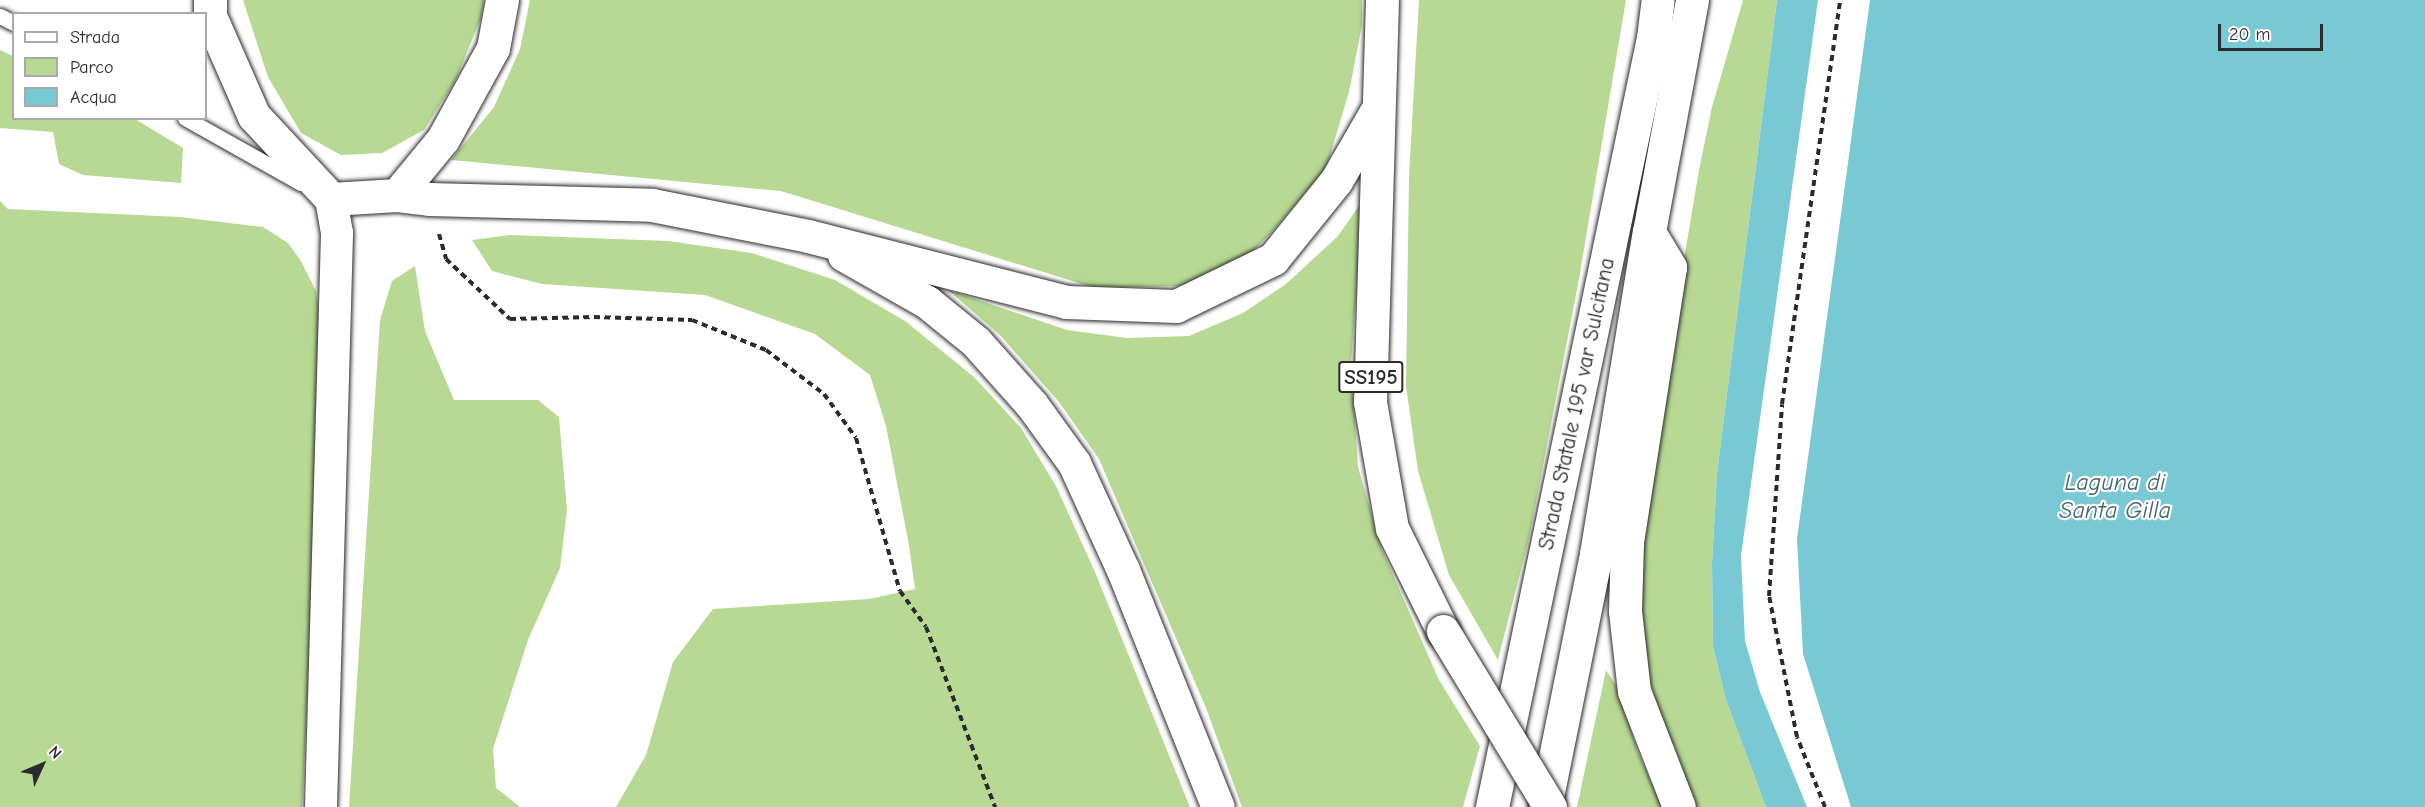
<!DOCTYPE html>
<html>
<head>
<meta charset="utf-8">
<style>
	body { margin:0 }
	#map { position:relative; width:2425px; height:807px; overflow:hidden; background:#fff; font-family:"Comic Neue",sans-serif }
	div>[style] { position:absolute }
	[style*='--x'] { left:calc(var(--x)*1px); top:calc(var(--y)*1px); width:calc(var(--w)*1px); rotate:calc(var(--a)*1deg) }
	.green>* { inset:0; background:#b7d993 }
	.water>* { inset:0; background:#79c9d4 }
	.path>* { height:4px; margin-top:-2px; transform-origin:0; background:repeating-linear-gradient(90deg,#2b2b2b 0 6px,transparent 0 10.5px) }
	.roads { filter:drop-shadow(0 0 2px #2b2b2b) drop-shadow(0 0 2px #2b2b2b) }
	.lane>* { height:15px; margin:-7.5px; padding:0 7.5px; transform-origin:7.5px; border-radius:7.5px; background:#fff }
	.street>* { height:32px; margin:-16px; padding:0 16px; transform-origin:16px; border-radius:16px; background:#fff }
	.secondary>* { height:33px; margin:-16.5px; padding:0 16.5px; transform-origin:16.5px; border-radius:16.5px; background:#fff }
	.highway>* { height:33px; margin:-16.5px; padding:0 16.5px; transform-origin:16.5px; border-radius:16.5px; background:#fff }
	.bridges { filter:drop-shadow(0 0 2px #2b2b2b) drop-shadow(0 0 2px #2b2b2b) }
	.highway-bridge>* { height:33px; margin:-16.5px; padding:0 16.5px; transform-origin:16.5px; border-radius:16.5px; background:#fff }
	span { translate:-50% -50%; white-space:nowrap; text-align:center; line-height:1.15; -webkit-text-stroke:4.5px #fff; paint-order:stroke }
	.shield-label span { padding:2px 4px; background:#fff; border:2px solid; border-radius:4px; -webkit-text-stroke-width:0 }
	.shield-label { font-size:21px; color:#2b2b2b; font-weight:700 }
	.street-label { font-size:22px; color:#2b2b2b }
	.water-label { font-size:24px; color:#466266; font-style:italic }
	.legend { position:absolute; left:12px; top:12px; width:195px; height:108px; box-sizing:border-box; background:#fff; border:2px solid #aaa; margin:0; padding:8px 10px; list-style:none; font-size:18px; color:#2b2b2b }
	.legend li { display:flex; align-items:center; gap:12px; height:30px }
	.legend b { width:30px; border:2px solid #aaa }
	.north { position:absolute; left:12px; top:735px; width:60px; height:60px; -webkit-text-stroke:4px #fff; paint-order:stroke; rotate:46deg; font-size:16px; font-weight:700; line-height:24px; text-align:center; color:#2b2b2b }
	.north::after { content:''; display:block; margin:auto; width:21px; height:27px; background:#2b2b2b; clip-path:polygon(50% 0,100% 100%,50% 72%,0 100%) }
	.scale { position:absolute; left:2218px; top:24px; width:105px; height:27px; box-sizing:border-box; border:3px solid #2b2b2b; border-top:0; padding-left:8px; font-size:18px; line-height:21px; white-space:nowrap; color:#2b2b2b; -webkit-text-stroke:4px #fff; paint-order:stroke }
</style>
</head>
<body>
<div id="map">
	<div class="green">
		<div style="clip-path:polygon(243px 0,484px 0,481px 18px,456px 79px,424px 130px,382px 153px,341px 155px,301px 133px,268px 77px)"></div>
		<div style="clip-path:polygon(530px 0,1362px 0,1362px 25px,1349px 92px,1326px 169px,1271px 233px,1247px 257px,1180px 286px,1095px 288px,781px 191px,451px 160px,494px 107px,520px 49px)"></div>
		<div style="clip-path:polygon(1419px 0,1626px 0,1579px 279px,1529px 538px,1498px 660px,1449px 575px,1418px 471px,1406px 386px,1409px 176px)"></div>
		<div style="clip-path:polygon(1743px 0,1777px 0,1717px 473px,1712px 563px,1713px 647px,1726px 700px,1766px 807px,1692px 807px,1659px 721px,1646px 663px,1639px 598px,1637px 539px,1699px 170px,1712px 107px)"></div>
		<div style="clip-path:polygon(0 50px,13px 56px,14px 118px,135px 119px,183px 148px,181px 183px,83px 175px,59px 164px,53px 132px,0 128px)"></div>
		<div style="clip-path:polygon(1363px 200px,1351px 363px,1358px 467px,1382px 550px,1439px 680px,1480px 746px,1463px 807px,1242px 807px,1206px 708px,1099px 459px,1059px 402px,1000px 335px,948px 290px,1067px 330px,1127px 338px,1189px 336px,1243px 313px,1286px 284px,1338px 236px)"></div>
		<div style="clip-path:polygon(0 201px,8px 209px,180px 217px,263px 227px,288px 243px,301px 261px,316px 291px,320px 318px,319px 464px,302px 807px,0 807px)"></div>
		<div style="clip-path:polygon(510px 235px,668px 241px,752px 253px,835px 280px,905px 321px,974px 377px,1021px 428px,1056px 486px,1095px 572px,1190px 807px,616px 807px,646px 755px,673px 662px,713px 609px,869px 599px,915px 589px,909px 545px,886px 426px,870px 375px,815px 334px,705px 295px,542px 284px,492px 271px,472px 240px)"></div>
		<div style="clip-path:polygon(415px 266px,425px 331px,454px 400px,538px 400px,559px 417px,567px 510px,560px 568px,528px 640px,493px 749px,496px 788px,520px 807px,349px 807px,380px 320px,392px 281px)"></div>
		<div style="clip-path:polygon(1606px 670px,1617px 687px,1638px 752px,1662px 807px,1577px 807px)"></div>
	</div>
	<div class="water">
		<div style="clip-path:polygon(1777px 0,1818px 0,1741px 556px,1745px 641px,1760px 692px,1807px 807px,1766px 807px,1726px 700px,1713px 647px,1712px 563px,1717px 473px)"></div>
		<div style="clip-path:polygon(1870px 0,2425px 0,2425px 807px,1851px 807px,1803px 654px,1797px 539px)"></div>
	</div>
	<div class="path">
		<div style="--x:439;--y:234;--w:26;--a:74"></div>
		<div style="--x:446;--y:259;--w:88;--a:43.2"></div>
		<div style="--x:510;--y:319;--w:84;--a:-1.4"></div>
		<div style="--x:594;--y:317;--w:98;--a:1.8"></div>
		<div style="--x:692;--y:320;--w:80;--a:22.1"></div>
		<div style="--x:766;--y:350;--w:73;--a:37.2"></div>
		<div style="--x:824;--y:394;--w:54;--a:54"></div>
		<div style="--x:856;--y:438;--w:159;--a:74"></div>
		<div style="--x:900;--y:591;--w:44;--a:54.2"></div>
		<div style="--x:926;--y:627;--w:193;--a:69"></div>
		<div style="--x:1825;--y:807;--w:75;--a:-111.8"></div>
		<div style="--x:1797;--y:737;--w:144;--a:-101.2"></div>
		<div style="--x:1769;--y:596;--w:192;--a:-86.1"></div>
		<div style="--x:1782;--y:404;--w:408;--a:-81.8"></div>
	</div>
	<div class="roads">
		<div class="lane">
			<div style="--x:0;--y:16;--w:16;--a:27"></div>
			<div style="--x:185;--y:118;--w:133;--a:29.3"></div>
		</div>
		<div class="street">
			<div style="--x:321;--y:807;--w:574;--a:-88.4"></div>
			<div style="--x:337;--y:233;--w:35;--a:-100"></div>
		</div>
		<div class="secondary">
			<div style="--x:210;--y:0;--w:16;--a:90"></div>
			<div style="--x:210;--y:16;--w:109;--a:66.3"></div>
			<div style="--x:254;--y:116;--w:113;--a:47.1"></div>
			<div style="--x:331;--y:199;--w:66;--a:-3.5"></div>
			<div style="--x:397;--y:195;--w:72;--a:-50.6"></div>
			<div style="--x:443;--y:139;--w:104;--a:-61.2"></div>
			<div style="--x:493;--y:48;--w:49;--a:-79.4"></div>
		</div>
		<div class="highway">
			<div style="--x:1382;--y:0;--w:402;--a:91.7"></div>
			<div style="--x:1370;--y:402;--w:128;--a:80.1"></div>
			<div style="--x:1392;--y:528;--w:115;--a:63.7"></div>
			<div style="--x:397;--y:195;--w:32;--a:7"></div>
			<div style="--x:429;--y:199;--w:223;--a:1.5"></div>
			<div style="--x:652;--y:205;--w:159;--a:11.2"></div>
			<div style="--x:808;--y:236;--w:266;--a:14.3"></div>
			<div style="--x:1066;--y:302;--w:110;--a:2.1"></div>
			<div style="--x:1176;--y:306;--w:108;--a:-25.9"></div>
			<div style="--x:1273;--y:259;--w:100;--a:-51.1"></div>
			<div style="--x:1336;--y:181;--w:82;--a:-60"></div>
			<div style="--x:1649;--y:232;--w:41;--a:59"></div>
			<div style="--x:1670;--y:267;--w:279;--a:98.9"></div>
			<div style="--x:1627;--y:543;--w:68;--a:91.7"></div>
			<div style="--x:1625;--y:611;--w:81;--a:83.6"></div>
			<div style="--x:1634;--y:691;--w:124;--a:68.8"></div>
			<div style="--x:844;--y:255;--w:95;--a:29.5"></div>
			<div style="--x:927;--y:302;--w:63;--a:39.2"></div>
			<div style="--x:976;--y:342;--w:84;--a:48.4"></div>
			<div style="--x:1032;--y:405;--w:72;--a:54.1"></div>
			<div style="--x:1074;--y:463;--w:118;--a:65.4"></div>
			<div style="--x:1123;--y:570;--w:255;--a:68.2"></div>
			<div style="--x:1492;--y:807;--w:786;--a:-78.18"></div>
			<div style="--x:1653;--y:38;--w:38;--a:-83"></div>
			<div style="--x:1545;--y:807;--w:258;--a:-78.6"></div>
			<div style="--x:1596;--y:554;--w:326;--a:-80.7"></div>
			<div style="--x:1649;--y:232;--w:236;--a:-79.5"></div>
		</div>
	</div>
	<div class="bridges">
		<div class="highway-bridge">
			<div style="--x:1443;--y:631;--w:206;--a:58.7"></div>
		</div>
	</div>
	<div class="shield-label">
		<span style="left:1371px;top:377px">SS195</span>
	</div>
	<div class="street-label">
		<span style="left:1577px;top:404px;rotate:-78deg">Strada Statale 195 var Sulcitana</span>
	</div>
	<div class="water-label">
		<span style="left:2115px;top:497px">Laguna di<br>Santa Gilla</span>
	</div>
	<ul class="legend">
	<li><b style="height:8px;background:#fff"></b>Strada</li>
	<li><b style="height:16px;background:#b7d993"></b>Parco</li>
	<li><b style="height:16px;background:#79c9d4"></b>Acqua</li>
	</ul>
	<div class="north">N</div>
	<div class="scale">20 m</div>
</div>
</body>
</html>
